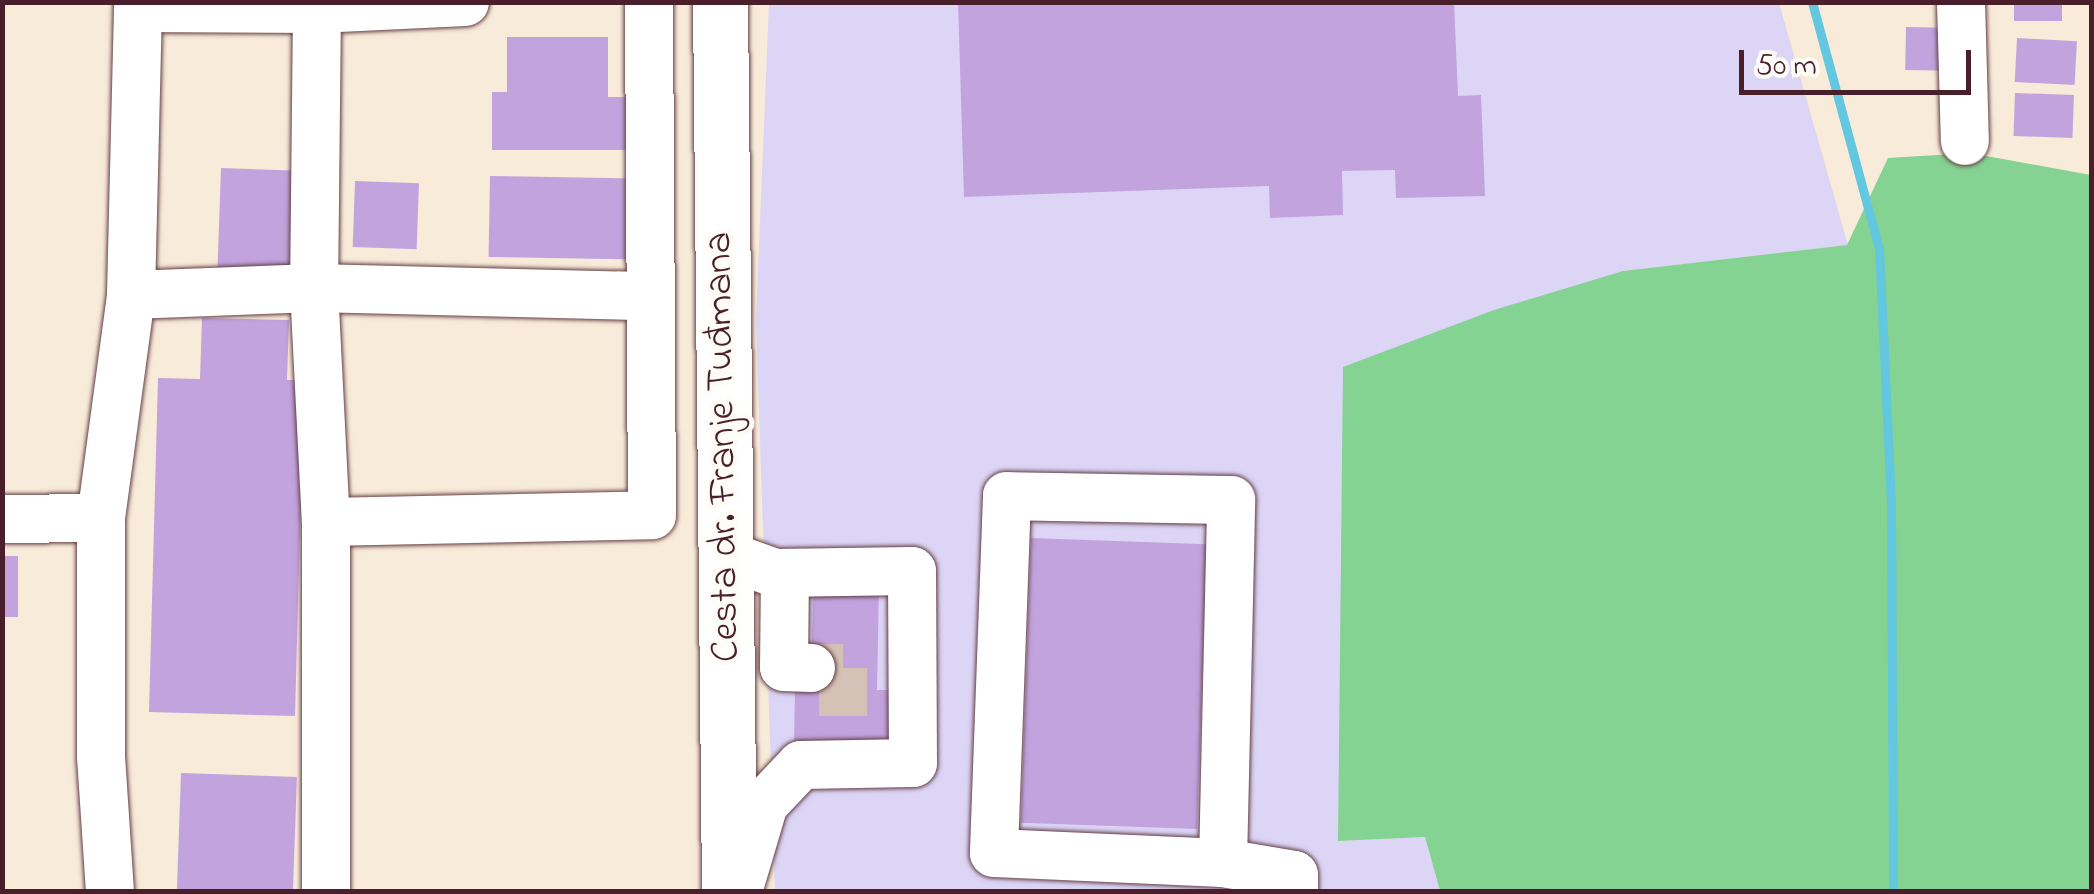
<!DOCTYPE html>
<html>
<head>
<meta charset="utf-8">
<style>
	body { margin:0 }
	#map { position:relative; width:2094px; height:894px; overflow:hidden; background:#f8ebd9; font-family:"Indie Flower",sans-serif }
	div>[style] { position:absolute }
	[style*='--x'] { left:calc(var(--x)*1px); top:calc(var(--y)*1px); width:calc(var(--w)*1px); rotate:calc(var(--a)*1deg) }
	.built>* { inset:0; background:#dcd5f6 }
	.green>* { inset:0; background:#84d392 }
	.stream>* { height:9px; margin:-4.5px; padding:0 4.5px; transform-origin:4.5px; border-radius:4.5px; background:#62c7df }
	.building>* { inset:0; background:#c2a3de; transform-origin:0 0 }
	.minor-tunnel>* { height:48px; margin-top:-24px; transform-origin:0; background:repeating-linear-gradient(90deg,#d5c2b6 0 48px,transparent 0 72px) }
	.roads { filter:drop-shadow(0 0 2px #643e45) drop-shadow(0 0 2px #643e45) }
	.minor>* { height:48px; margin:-24px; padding:0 24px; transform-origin:24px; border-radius:24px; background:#fff }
	.major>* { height:55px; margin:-27.5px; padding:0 27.5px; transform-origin:27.5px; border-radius:27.5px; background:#fff }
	span { translate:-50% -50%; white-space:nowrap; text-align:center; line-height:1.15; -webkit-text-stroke:10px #fdfcf7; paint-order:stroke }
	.street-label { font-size:40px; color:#4a1f2b }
	.frame { position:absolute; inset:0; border:5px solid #4a1f2b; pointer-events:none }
	.scale { position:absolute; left:1739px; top:50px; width:232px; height:45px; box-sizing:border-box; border:5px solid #4a1f2b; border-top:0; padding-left:12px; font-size:30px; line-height:35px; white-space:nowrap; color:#4a1f2b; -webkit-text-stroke:8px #fdfcf7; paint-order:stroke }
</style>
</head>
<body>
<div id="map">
	<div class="built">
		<div style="clip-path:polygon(769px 3px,1779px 3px,1848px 245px,1623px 271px,1339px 819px,1339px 841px,1425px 837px,1440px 891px,775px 891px,756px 320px)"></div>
	</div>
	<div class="green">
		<div style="clip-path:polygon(1970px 153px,2091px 175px,2091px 891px,1440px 891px,1425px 837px,1338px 841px,1343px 367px,1494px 310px,1623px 271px,1847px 245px,1888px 158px)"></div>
	</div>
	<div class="stream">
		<div style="--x:1812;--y:2;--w:255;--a:74.8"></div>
		<div style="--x:1879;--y:248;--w:251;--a:87.3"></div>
		<div style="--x:1891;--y:499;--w:393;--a:89.7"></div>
	</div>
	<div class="building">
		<div style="clip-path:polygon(958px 2px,1454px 2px,1458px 96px,1481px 95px,1485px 196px,1396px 198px,1395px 170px,1342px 171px,1343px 215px,1270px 218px,1269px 186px,964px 197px)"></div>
		<div style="left:2014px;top:2px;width:48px;height:19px"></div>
		<div style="left:1906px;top:27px;width:44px;height:43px;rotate:1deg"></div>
		<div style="clip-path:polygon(507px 37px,608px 37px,608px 97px,630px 97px,630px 150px,492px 150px,492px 92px,507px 92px)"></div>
		<div style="left:2017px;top:38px;width:60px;height:44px;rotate:3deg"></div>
		<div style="left:2015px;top:93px;width:59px;height:43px;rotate:2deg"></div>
		<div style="left:221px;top:168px;width:72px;height:99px;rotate:2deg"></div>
		<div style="left:490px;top:176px;width:147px;height:81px;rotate:1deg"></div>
		<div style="left:355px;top:181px;width:64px;height:66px;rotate:2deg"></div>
		<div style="clip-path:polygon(202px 318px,289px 320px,287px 380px,304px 380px,295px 716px,149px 712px,158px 378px,200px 379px)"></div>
		<div style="left:1031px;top:538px;width:176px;height:285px;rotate:2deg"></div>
		<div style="left:2px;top:556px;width:16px;height:61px"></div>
		<div style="clip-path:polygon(813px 586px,879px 588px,877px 690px,899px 690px,898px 745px,794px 743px,795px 690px,811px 690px)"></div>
		<div style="left:181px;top:773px;width:116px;height:119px;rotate:2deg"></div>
	</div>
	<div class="minor-tunnel">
		<div style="--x:811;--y:668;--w:32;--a:0"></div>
		<div style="--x:843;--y:668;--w:75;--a:90"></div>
	</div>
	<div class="roads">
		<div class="minor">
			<div style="--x:465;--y:2;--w:148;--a:177.3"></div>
			<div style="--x:317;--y:9;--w:179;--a:-179.7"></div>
			<div style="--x:138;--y:8;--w:287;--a:91.4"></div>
			<div style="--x:131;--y:295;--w:183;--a:-2.2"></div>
			<div style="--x:314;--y:288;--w:337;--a:1.4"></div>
			<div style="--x:1961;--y:2;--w:139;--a:88.4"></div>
			<div style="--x:317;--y:9;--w:279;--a:90.6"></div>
			<div style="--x:314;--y:288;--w:234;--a:87.1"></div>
			<div style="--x:326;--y:522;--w:370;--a:90"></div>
			<div style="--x:2;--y:519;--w:99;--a:-0.6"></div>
			<div style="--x:326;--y:522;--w:326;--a:-1.2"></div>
			<div style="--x:652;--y:515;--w:513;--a:-90.34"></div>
			<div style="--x:725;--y:555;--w:53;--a:19.8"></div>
			<div style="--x:775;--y:573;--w:137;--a:-0.8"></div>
			<div style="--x:912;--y:571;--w:192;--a:89.7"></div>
			<div style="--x:913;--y:763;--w:112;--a:179"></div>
			<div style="--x:801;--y:765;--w:54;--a:133.5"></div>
			<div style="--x:764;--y:804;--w:92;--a:106.5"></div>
			<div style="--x:785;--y:573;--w:94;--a:90.6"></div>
			<div style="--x:784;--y:667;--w:27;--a:2"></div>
			<div style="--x:1223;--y:863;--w:363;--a:-88.7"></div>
			<div style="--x:1231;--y:500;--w:224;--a:-179"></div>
			<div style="--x:1007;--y:496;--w:357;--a:92.1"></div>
			<div style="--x:994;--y:853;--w:229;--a:2.5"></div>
			<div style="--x:1223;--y:863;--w:72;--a:9.6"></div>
			<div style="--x:1294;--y:875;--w:17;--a:90"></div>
			<div style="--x:110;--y:892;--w:136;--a:-93.8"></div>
			<div style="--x:101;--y:756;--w:238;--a:-90"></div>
			<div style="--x:101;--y:518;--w:225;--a:-82.3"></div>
		</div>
		<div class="major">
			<div style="--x:720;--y:2;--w:890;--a:89.42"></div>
		</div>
	</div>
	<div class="street-label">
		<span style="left:724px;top:447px;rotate:-91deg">Cesta dr. Franje Tuđmana</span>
	</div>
	<div class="frame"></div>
	<div class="scale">50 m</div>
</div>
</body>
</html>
